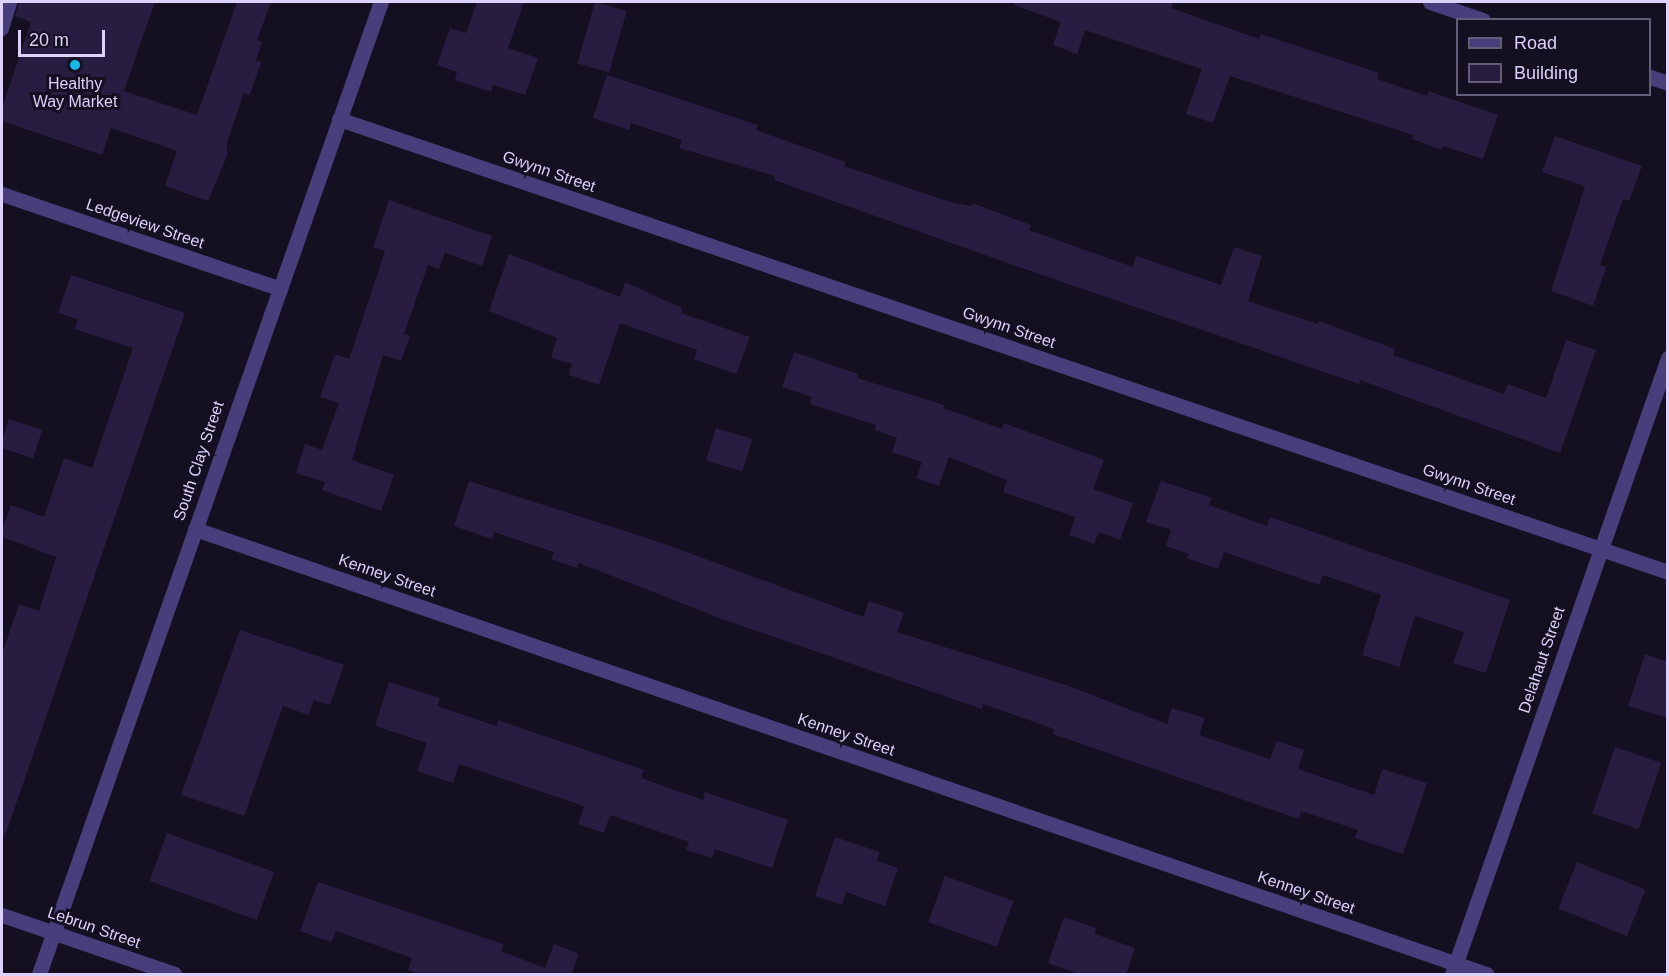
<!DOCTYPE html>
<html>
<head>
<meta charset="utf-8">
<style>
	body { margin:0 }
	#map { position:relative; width:1669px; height:976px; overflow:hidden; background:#140f21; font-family:Helvetica,sans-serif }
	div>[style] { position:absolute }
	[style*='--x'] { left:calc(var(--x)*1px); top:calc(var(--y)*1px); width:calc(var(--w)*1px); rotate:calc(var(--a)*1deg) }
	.building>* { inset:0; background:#281d40; transform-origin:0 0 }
	.lane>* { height:14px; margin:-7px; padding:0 7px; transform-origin:7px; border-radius:7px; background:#483e7c }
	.street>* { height:15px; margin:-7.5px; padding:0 7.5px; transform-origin:7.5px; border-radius:7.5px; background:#483e7c }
	.dots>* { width:16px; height:16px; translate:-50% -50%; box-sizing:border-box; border:3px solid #140f21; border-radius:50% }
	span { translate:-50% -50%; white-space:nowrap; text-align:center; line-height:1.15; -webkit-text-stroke:6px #140f21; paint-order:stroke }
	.poi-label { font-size:16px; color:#dcd2fb }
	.street-label { font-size:16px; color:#dcd2fb }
	.frame { position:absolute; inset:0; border:3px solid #dcd2fb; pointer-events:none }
	.legend { position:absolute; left:1456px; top:18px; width:195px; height:78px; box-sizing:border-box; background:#140f21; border:2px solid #645d78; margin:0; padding:8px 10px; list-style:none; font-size:18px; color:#dcd2fb }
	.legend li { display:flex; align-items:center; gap:12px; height:30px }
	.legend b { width:30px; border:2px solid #645d78 }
	.scale { position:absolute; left:18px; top:30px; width:87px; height:27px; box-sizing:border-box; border:3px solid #dcd2fb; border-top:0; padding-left:8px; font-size:18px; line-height:21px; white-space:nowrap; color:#dcd2fb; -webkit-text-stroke:4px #140f21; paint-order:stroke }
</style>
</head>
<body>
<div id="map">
	<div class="building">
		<div style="clip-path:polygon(19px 2px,155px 2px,124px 91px,197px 115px,237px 2px,271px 2px,257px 40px,262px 42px,256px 60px,261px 62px,250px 95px,244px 93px,227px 142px,227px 156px,208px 201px,165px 186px,177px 151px,111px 128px,102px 155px,2px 121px,2px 108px,31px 22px,15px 16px)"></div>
		<div style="clip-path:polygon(477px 2px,524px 2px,508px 48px,538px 58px,525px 95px,493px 85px,491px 92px,455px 80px,457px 72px,437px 65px,450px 28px,466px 33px)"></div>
		<div style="left:595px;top:2px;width:33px;height:64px;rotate:16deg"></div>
		<div style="clip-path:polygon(1014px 2px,1173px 2px,1171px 8px,1259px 39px,1261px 34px,1379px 73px,1377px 79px,1427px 96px,1428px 91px,1498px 115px,1483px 159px,1443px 146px,1442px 150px,1412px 139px,1413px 135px,1230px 76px,1213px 123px,1186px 114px,1202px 69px,1085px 30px,1077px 54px,1053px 45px,1061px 22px,1014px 5px)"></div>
		<div style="clip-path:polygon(607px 75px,758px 125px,756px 130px,846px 162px,844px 166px,953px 203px,971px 206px,972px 203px,1031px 225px,1029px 230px,1133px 267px,1136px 256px,1221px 285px,1234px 247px,1262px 256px,1248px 301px,1318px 324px,1319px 321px,1395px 349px,1393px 355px,1504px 394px,1508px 384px,1546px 398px,1566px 340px,1596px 350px,1560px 453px,1360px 380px,1359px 384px,1016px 266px,774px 180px,775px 176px,679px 148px,682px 140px,631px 123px,629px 130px,593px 118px)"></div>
		<div style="clip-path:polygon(1555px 136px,1642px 166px,1629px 201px,1623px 199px,1600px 265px,1606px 267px,1593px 306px,1551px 291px,1585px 186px,1542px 172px)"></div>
		<div style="clip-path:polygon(389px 200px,492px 236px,482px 266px,445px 253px,439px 269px,428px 265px,404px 334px,410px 336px,401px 361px,383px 355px,352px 460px,394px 475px,381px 511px,322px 490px,325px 482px,296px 473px,305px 444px,322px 450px,339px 403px,320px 397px,335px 354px,349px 359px,385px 251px,373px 247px)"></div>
		<div style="clip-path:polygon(509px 254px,620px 297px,625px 282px,682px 308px,681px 313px,750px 337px,736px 374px,694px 359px,697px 350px,620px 323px,599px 385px,569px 375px,572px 364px,551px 358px,557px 338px,489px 311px)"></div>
		<div style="clip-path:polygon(71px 275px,185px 313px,5px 836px,2px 835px,2px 654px,19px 604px,39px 611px,56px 557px,2px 537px,2px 531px,11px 505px,44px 517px,64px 458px,92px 468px,133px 348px,75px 329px,78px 319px,58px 313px)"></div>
		<div style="clip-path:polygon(794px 352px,858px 374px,857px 378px,944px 405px,943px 408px,1002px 429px,1004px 423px,1104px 460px,1093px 489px,1133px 503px,1120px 540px,1099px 532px,1094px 544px,1069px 535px,1075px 517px,1003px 492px,1007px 480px,949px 457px,939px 486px,916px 478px,922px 462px,892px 452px,897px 438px,875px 430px,876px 425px,810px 404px,812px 397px,782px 387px)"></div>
		<div style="left:9px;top:419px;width:35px;height:30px;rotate:18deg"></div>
		<div style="left:716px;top:428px;width:38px;height:34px;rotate:17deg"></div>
		<div style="clip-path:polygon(469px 481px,662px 543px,863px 617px,869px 601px,904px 613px,897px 632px,1069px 686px,1167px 724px,1172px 708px,1205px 718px,1199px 735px,1270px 759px,1277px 741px,1304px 750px,1298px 769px,1374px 795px,1382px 769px,1427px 783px,1403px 854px,1355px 838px,1358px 830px,1301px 811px,1299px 819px,1053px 734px,1054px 729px,983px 704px,982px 709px,722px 619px,579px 563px,577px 568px,551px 559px,554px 552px,494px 532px,492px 539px,454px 526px)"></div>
		<div style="clip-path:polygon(1161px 481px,1212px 498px,1209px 505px,1267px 526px,1270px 517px,1510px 600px,1486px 673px,1453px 663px,1464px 632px,1415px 616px,1399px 667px,1362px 655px,1381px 595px,1323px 575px,1319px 585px,1224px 552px,1218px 569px,1187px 558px,1189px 554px,1166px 546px,1171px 530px,1146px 522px)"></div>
		<div style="clip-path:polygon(240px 630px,344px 665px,330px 705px,314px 700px,308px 715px,283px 706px,244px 816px,181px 795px)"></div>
		<div style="clip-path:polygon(1645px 654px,1668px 662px,1668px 718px,1628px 706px)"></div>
		<div style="clip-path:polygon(389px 682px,440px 698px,437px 706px,496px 726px,498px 720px,644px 770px,641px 778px,703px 800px,705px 792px,788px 820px,772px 868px,715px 849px,712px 858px,686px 850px,689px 842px,610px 815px,604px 833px,578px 824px,584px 807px,581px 805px,459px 764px,453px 783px,417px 771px,427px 743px,375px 726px)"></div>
		<div style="left:1615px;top:747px;width:49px;height:70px;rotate:19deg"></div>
		<div style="left:167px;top:833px;width:114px;height:51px;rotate:20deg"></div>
		<div style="clip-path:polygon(835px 837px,880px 852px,877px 861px,898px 868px,885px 906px,846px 892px,842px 905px,815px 896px)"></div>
		<div style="left:1577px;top:862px;width:74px;height:50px;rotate:22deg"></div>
		<div style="left:945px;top:876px;width:73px;height:49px;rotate:20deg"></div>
		<div style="clip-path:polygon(318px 882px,503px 944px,501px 951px,545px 968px,554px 944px,579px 954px,571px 975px,420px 975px,408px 970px,412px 958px,336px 931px,331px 942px,300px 931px)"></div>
		<div style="clip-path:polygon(1064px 917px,1096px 928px,1095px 934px,1135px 948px,1126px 975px,1081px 975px,1048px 963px)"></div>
	</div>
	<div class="lane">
		<div style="--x:2;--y:29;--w:28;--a:-73"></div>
	</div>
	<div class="street">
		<div style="--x:1430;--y:2;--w:56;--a:18.8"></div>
		<div style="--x:1650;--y:77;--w:19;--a:18"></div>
		<div style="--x:339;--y:119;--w:1404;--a:18.82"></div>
		<div style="--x:2;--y:194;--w:292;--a:18.8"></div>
		<div style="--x:195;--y:529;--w:1366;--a:19.02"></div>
		<div style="--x:2;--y:915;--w:182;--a:18.9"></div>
		<div style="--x:39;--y:974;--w:1030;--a:-70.62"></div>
		<div style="--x:1452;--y:974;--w:653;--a:-70.68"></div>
	</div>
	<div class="dots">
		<div style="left:75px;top:65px;background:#12b9e7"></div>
	</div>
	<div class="poi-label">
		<span style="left:75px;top:93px">Healthy<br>Way Market</span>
	</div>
	<div class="street-label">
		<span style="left:549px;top:172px;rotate:19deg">Gwynn Street</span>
		<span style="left:145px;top:224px;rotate:19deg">Ledgeview Street</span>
		<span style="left:1009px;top:328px;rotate:19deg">Gwynn Street</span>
		<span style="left:199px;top:461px;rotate:-71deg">South Clay Street</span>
		<span style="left:1469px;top:485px;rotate:19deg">Gwynn Street</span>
		<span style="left:387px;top:576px;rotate:19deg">Kenney Street</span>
		<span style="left:1542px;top:660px;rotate:-71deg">Delahaut Street</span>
		<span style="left:846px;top:735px;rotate:19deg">Kenney Street</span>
		<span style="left:1306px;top:893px;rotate:19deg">Kenney Street</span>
		<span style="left:94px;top:928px;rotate:19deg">Lebrun Street</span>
	</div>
	<div class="frame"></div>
	<ul class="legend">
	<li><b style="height:8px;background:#483e7c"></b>Road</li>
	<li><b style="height:16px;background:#281d40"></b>Building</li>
	</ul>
	<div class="scale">20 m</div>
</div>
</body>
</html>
